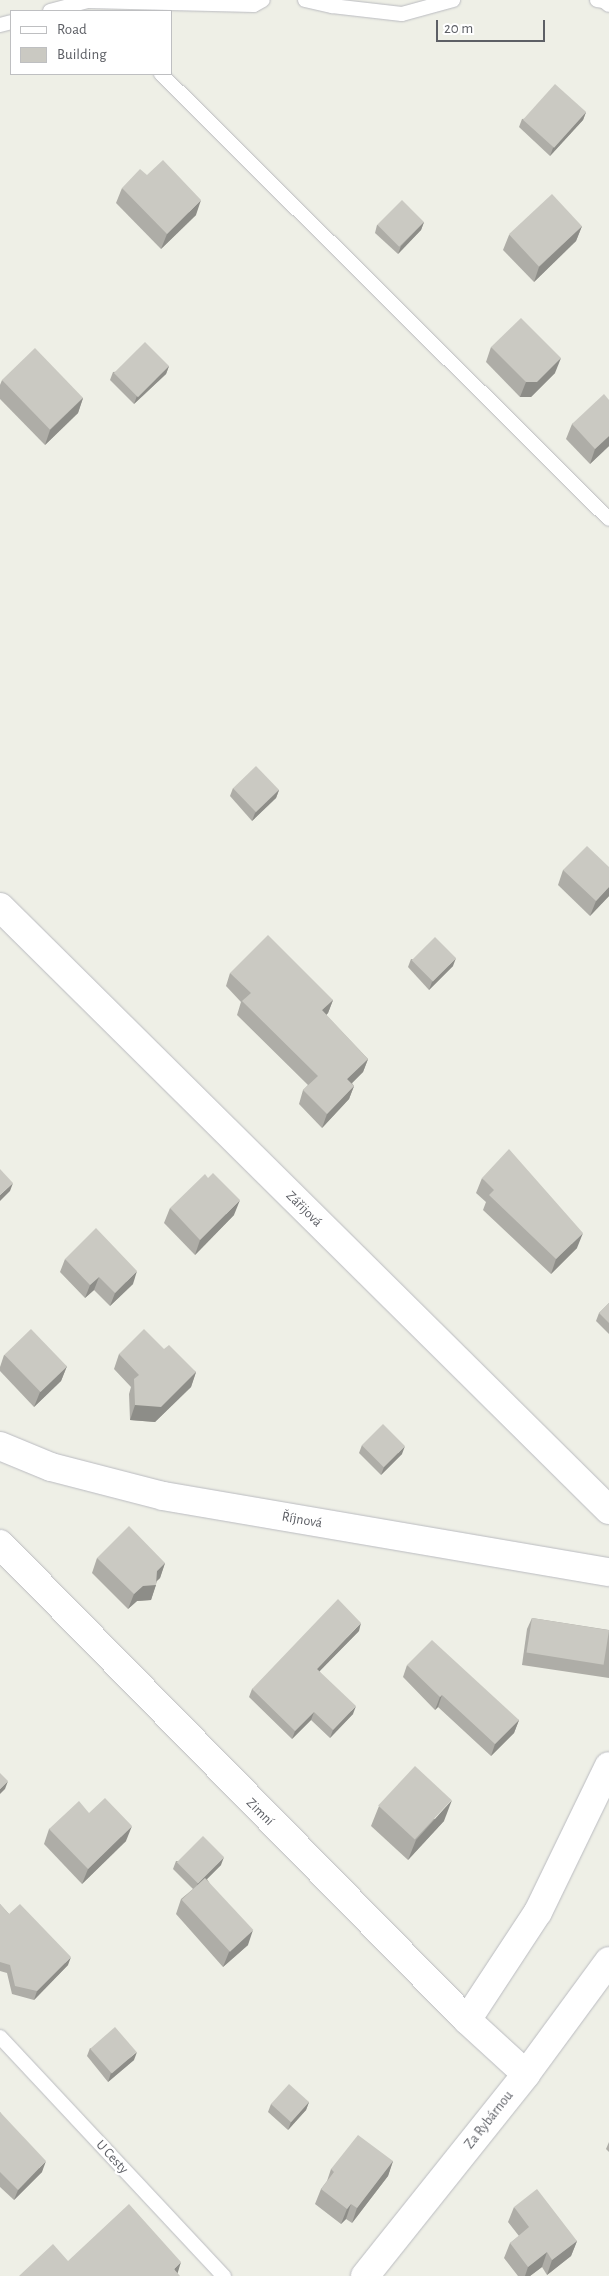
<!DOCTYPE html>
<html>
<head>
<meta charset="utf-8">
<style>
	body { margin:0 }
	#map { position:relative; width:609px; height:2276px; overflow:hidden; background:#eeefe6; font-family:"Alegreya Sans",sans-serif }
	div>[style] { position:absolute }
	[style*='--x'] { left:calc(var(--x)*1px); top:calc(var(--y)*1px); width:calc(var(--w)*1px); rotate:calc(var(--a)*1deg) }
	.roads { filter:drop-shadow(0 0 1px #babbc0) drop-shadow(0 0 1px #babbc0) }
	.lane>* { height:14px; margin:-7px; padding:0 7px; transform-origin:7px; border-radius:7px; background:#fff }
	.street>* { height:28px; margin:-14px; padding:0 14px; transform-origin:14px; border-radius:14px; background:#fff }
	.secondary>* { height:28px; margin:-14px; padding:0 14px; transform-origin:14px; border-radius:14px; background:#fff }
	.wall>* { inset:0; background:#aeada7 }
	.shaded-wall>* { inset:0; background:#8d8d88 }
	.building>* { inset:0; background:#cac9c2; transform-origin:0 0 }
	span { translate:-50% -50%; white-space:nowrap; text-align:center; line-height:1.15; -webkit-text-stroke:4.5px #fff; paint-order:stroke }
	.street-label { font-size:14px; color:#5d5f65 }
	.legend { position:absolute; left:10px; top:10px; width:162px; height:65px; box-sizing:border-box; background:#fff; border:1px solid #bebfc1; margin:0; padding:6px 9px; list-style:none; font-size:15px; color:#5d5f65 }
	.legend li { display:flex; align-items:center; gap:10px; height:25px }
	.legend b { width:25px; border:1px solid #bebfc1 }
	.scale { position:absolute; left:436px; top:20px; width:109px; height:22px; box-sizing:border-box; border:2px solid #5d5f65; border-top:0; padding-left:6px; font-size:15px; line-height:18px; white-space:nowrap; color:#5d5f65; -webkit-text-stroke:4px #fff; paint-order:stroke }
</style>
</head>
<body>
<div id="map">
	<div class="roads">
		<div class="lane">
			<div style="--x:305;--y:0;--w:28;--a:13"></div>
			<div style="--x:332;--y:6;--w:70;--a:6.5"></div>
			<div style="--x:402;--y:14;--w:53;--a:-15.4"></div>
			<div style="--x:597;--y:0;--w:7;--a:8"></div>
			<div style="--x:604;--y:1;--w:6;--a:39"></div>
			<div style="--x:50;--y:11;--w:39;--a:-15"></div>
			<div style="--x:88;--y:1;--w:166;--a:1.4"></div>
			<div style="--x:254;--y:5;--w:10;--a:-29"></div>
			<div style="--x:0;--y:25;--w:11;--a:-15"></div>
			<div style="--x:161;--y:74;--w:631;--a:44.81"></div>
			<div style="--x:0;--y:2037;--w:328;--a:46.9"></div>
		</div>
		<div class="street">
			<div style="--x:0;--y:907;--w:857;--a:44.72"></div>
			<div style="--x:0;--y:1544;--w:667;--a:45.55"></div>
			<div style="--x:467;--y:2020;--w:80;--a:42.5"></div>
			<div style="--x:467;--y:2020;--w:129;--a:-56.7"></div>
			<div style="--x:538;--y:1912;--w:162;--a:-64.1"></div>
			<div style="--x:365;--y:2276;--w:258;--a:-51.4"></div>
			<div style="--x:526;--y:2074;--w:140;--a:-53.7"></div>
		</div>
		<div class="secondary">
			<div style="--x:0;--y:1446;--w:55;--a:22.4"></div>
			<div style="--x:51;--y:1467;--w:116;--a:14.5"></div>
			<div style="--x:163;--y:1496;--w:452;--a:9.7"></div>
		</div>
	</div>
	<div class="wall">
		<div style="clip-path:polygon(586px 112px,583px 120px,550px 156px,519px 127px,522px 119px)"></div>
		<div style="clip-path:polygon(122px 188px,196px 215px,161px 249px,116px 203px)"></div>
		<div style="clip-path:polygon(424px 222px,421px 230px,398px 254px,375px 233px,377px 225px)"></div>
		<div style="clip-path:polygon(582px 226px,576px 241px,534px 282px,503px 250px,509px 235px)"></div>
		<div style="clip-path:polygon(491px 347px,555px 373px,531px 397px,520px 397px,486px 362px)"></div>
		<div style="clip-path:polygon(169px 366px,166px 374px,134px 404px,110px 380px,113px 372px)"></div>
		<div style="clip-path:polygon(2px 380px,83px 398px,78px 413px,45px 445px,0 399px,0 385px)"></div>
		<div style="clip-path:polygon(609px 400px,609px 446px,590px 464px,566px 439px,572px 424px)"></div>
		<div style="clip-path:polygon(233px 788px,279px 790px,276px 798px,252px 821px,230px 796px)"></div>
		<div style="clip-path:polygon(609px 867px,609px 896px,590px 916px,558px 885px,563px 870px)"></div>
		<div style="clip-path:polygon(411px 959px,453px 966px,429px 990px,408px 967px)"></div>
		<div style="clip-path:polygon(230px 973px,333px 1000px,328px 1013px,326px 1015px,368px 1059px,363px 1072px,352px 1083px,354px 1086px,349px 1099px,322px 1128px,299px 1104px,303px 1090px,308px 1085px,237px 1015px,241px 1002px,226px 986px)"></div>
		<div style="clip-path:polygon(482px 1178px,577px 1248px,551px 1274px,483px 1210px,486px 1202px,476px 1193px)"></div>
		<div style="clip-path:polygon(170px 1208px,234px 1215px,195px 1255px,164px 1223px)"></div>
		<div style="clip-path:polygon(65px 1259px,133px 1284px,110px 1306px,94px 1290px,85px 1298px,60px 1272px)"></div>
		<div style="clip-path:polygon(609px 1303px,609px 1334px,596px 1321px,599px 1313px)"></div>
		<div style="clip-path:polygon(164px 1349px,196px 1372px,191px 1387px,155px 1422px,130px 1420px,129px 1394px,131px 1387px,114px 1369px,119px 1354px)"></div>
		<div style="clip-path:polygon(4px 1355px,67px 1366px,61px 1381px,34px 1407px,0 1371px,0 1367px)"></div>
		<div style="clip-path:polygon(362px 1445px,402px 1454px,381px 1475px,359px 1453px)"></div>
		<div style="clip-path:polygon(97px 1558px,165px 1563px,160px 1578px,157px 1581px,151px 1600px,137px 1601px,128px 1609px,92px 1573px)"></div>
		<div style="clip-path:polygon(532px 1618px,609px 1630px,609px 1678px,522px 1665px,527px 1629px)"></div>
		<div style="clip-path:polygon(359px 1631px,319px 1671px,353px 1714px,330px 1738px,311px 1720px,292px 1739px,249px 1697px,252px 1689px)"></div>
		<div style="clip-path:polygon(407px 1665px,519px 1720px,514px 1733px,491px 1756px,438px 1707px,435px 1710px,403px 1677px)"></div>
		<div style="clip-path:polygon(379px 1806px,444px 1821px,408px 1860px,371px 1826px)"></div>
		<div style="clip-path:polygon(89px 1813px,126px 1841px,82px 1884px,44px 1844px,49px 1829px)"></div>
		<div style="clip-path:polygon(176px 1861px,221px 1865px,207px 1879px,248px 1945px,223px 1967px,176px 1914px,181px 1899px,193px 1889px,173px 1869px)"></div>
		<div style="clip-path:polygon(0 1904px,9px 1914px,68px 1965px,34px 2000px,12px 1994px,7px 1973px,0 1971px)"></div>
		<div style="clip-path:polygon(90px 2048px,134px 2060px,108px 2082px,87px 2056px)"></div>
		<div style="clip-path:polygon(309px 2102px,306px 2110px,288px 2130px,268px 2112px,271px 2104px)"></div>
		<div style="clip-path:polygon(0 2112px,42px 2172px,14px 2200px,0 2187px)"></div>
		<div style="clip-path:polygon(609px 2142px,609px 2152px,606px 2149px)"></div>
		<div style="clip-path:polygon(393px 2161px,388px 2176px,352px 2223px,346px 2219px,341px 2224px,315px 2204px,321px 2189px,327px 2181px,331px 2169px)"></div>
		<div style="clip-path:polygon(514px 2207px,577px 2241px,571px 2256px,547px 2275px,542px 2267px,530px 2276px,518px 2276px,504px 2258px,510px 2243px,519px 2236px,508px 2222px)"></div>
	</div>
	<div class="shaded-wall">
		<div style="clip-path:polygon(586px 112px,583px 120px,550px 156px,553px 148px)"></div>
		<div style="clip-path:polygon(201px 200px,196px 215px,161px 249px,167px 234px)"></div>
		<div style="clip-path:polygon(424px 222px,421px 230px,398px 254px,401px 246px)"></div>
		<div style="clip-path:polygon(582px 226px,576px 241px,534px 282px,539px 267px)"></div>
		<div style="clip-path:polygon(561px 358px,555px 373px,531px 397px,520px 397px,526px 382px)"></div>
		<div style="clip-path:polygon(169px 366px,166px 374px,134px 404px,137px 396px)"></div>
		<div style="clip-path:polygon(83px 398px,78px 413px,45px 445px,50px 430px)"></div>
		<div style="clip-path:polygon(609px 436px,609px 446px,590px 464px,595px 449px)"></div>
		<div style="clip-path:polygon(279px 790px,276px 798px,252px 821px,255px 813px)"></div>
		<div style="clip-path:polygon(609px 887px,609px 896px,590px 916px,596px 901px)"></div>
		<div style="clip-path:polygon(456px 958px,453px 966px,429px 990px,432px 982px)"></div>
		<div style="clip-path:polygon(333px 1000px,328px 1013px,318px 1024px,322px 1010px)"></div>
		<div style="clip-path:polygon(368px 1059px,363px 1072px,343px 1092px,347px 1079px)"></div>
		<div style="clip-path:polygon(354px 1086px,349px 1099px,322px 1128px,327px 1114px)"></div>
		<div style="clip-path:polygon(13px 1183px,10px 1191px,0 1201px,0 1195px)"></div>
		<div style="clip-path:polygon(240px 1200px,234px 1215px,195px 1255px,200px 1240px)"></div>
		<div style="clip-path:polygon(583px 1233px,577px 1248px,551px 1274px,556px 1259px)"></div>
		<div style="clip-path:polygon(137px 1271px,133px 1284px,110px 1306px,115px 1293px)"></div>
		<div style="clip-path:polygon(99px 1277px,94px 1290px,85px 1298px,90px 1285px)"></div>
		<div style="clip-path:polygon(67px 1366px,61px 1381px,34px 1407px,40px 1392px)"></div>
		<div style="clip-path:polygon(196px 1372px,191px 1387px,155px 1422px,130px 1420px,135px 1405px)"></div>
		<div style="clip-path:polygon(405px 1446px,402px 1454px,381px 1475px,384px 1467px)"></div>
		<div style="clip-path:polygon(165px 1563px,160px 1578px,152px 1585px,156px 1585px,151px 1600px,137px 1601px,128px 1609px,134px 1594px)"></div>
		<div style="clip-path:polygon(361px 1623px,359px 1631px,314px 1677px,317px 1669px)"></div>
		<div style="clip-path:polygon(442px 1695px,438px 1707px,435px 1710px,440px 1697px)"></div>
		<div style="clip-path:polygon(356px 1706px,353px 1714px,330px 1738px,333px 1730px)"></div>
		<div style="clip-path:polygon(314px 1712px,311px 1720px,292px 1739px,295px 1731px)"></div>
		<div style="clip-path:polygon(519px 1720px,514px 1733px,491px 1756px,495px 1744px)"></div>
		<div style="clip-path:polygon(8px 1781px,5px 1789px,0 1794px,0 1789px)"></div>
		<div style="clip-path:polygon(452px 1800px,444px 1821px,408px 1860px,416px 1840px)"></div>
		<div style="clip-path:polygon(132px 1826px,126px 1841px,82px 1884px,88px 1869px)"></div>
		<div style="clip-path:polygon(224px 1857px,221px 1865px,195px 1891px,198px 1883px)"></div>
		<div style="clip-path:polygon(253px 1930px,248px 1945px,223px 1967px,229px 1952px)"></div>
		<div style="clip-path:polygon(71px 1957px,68px 1965px,34px 2000px,37px 1991px)"></div>
		<div style="clip-path:polygon(137px 2052px,134px 2060px,108px 2082px,111px 2073px)"></div>
		<div style="clip-path:polygon(309px 2102px,306px 2110px,288px 2130px,291px 2122px)"></div>
		<div style="clip-path:polygon(46px 2161px,42px 2172px,14px 2200px,18px 2190px)"></div>
		<div style="clip-path:polygon(393px 2161px,388px 2176px,352px 2223px,357px 2208px)"></div>
		<div style="clip-path:polygon(351px 2204px,346px 2219px,341px 2224px,347px 2209px)"></div>
		<div style="clip-path:polygon(577px 2241px,571px 2256px,547px 2275px,552px 2260px)"></div>
		<div style="clip-path:polygon(547px 2252px,542px 2267px,530px 2276px,525px 2276px,528px 2267px)"></div>
		<div style="clip-path:polygon(181px 2262px,177px 2275px,174px 2269px)"></div>
	</div>
	<div class="building">
		<div style="left:555px;top:84px;width:42px;height:48px;rotate:42deg"></div>
		<div style="clip-path:polygon(163px 160px,201px 200px,167px 234px,122px 188px,140px 169px,147px 175px)"></div>
		<div style="left:552px;top:194px;width:44px;height:59px;rotate:47deg"></div>
		<div style="left:402px;top:200px;width:31px;height:35px;rotate:45deg"></div>
		<div style="clip-path:polygon(521px 318px,561px 358px,537px 382px,526px 382px,491px 347px)"></div>
		<div style="left:145px;top:342px;width:34px;height:44px;rotate:45deg"></div>
		<div style="left:35px;top:348px;width:69px;height:46px;rotate:46deg"></div>
		<div style="clip-path:polygon(604px 394px,609px 400px,609px 436px,595px 449px,572px 424px)"></div>
		<div style="left:256px;top:766px;width:33px;height:32px;rotate:46deg"></div>
		<div style="clip-path:polygon(587px 846px,609px 867px,609px 887px,596px 901px,563px 870px)"></div>
		<div style="clip-path:polygon(268px 935px,333px 1000px,322px 1010px,368px 1059px,347px 1079px,354px 1086px,327px 1114px,303px 1090px,318px 1076px,242px 1001px,251px 993px,230px 973px)"></div>
		<div style="left:435px;top:937px;width:30px;height:33px;rotate:45deg"></div>
		<div style="clip-path:polygon(509px 1149px,583px 1233px,556px 1259px,489px 1195px,494px 1190px,482px 1178px)"></div>
		<div style="clip-path:polygon(0 1169px,13px 1183px,0 1195px)"></div>
		<div style="clip-path:polygon(213px 1173px,240px 1200px,200px 1240px,170px 1208px,205px 1174px,208px 1178px)"></div>
		<div style="clip-path:polygon(96px 1228px,137px 1271px,115px 1293px,99px 1277px,90px 1285px,65px 1259px)"></div>
		<div style="clip-path:polygon(609px 1303px,609px 1323px,599px 1313px)"></div>
		<div style="left:31px;top:1329px;width:52px;height:37px;rotate:46deg"></div>
		<div style="clip-path:polygon(144px 1329px,164px 1349px,169px 1345px,196px 1372px,161px 1407px,135px 1405px,134px 1379px,139px 1375px,119px 1354px)"></div>
		<div style="left:383px;top:1424px;width:31px;height:30px;rotate:45deg"></div>
		<div style="clip-path:polygon(129px 1526px,165px 1563px,157px 1571px,156px 1585px,143px 1586px,134px 1594px,97px 1558px)"></div>
		<div style="clip-path:polygon(338px 1599px,361px 1623px,317px 1669px,356px 1706px,333px 1730px,314px 1712px,295px 1731px,252px 1689px)"></div>
		<div style="left:532px;top:1618px;width:78px;height:35px;rotate:9deg"></div>
		<div style="clip-path:polygon(432px 1640px,519px 1720px,495px 1744px,442px 1695px,440px 1697px,407px 1665px)"></div>
		<div style="left:415px;top:1766px;width:50px;height:54px;rotate:43deg"></div>
		<div style="clip-path:polygon(0 1773px,8px 1781px,0 1789px)"></div>
		<div style="clip-path:polygon(105px 1798px,132px 1826px,88px 1869px,49px 1829px,79px 1801px,89px 1813px)"></div>
		<div style="left:203px;top:1836px;width:30px;height:37px;rotate:45deg"></div>
		<div style="left:205px;top:1878px;width:71px;height:32px;rotate:47deg"></div>
		<div style="clip-path:polygon(0 1904px,9px 1914px,20px 1904px,71px 1957px,37px 1991px,15px 1986px,10px 1965px,0 1962px)"></div>
		<div style="left:115px;top:2027px;width:33px;height:33px;rotate:49deg"></div>
		<div style="left:289px;top:2084px;width:27px;height:27px;rotate:42deg"></div>
		<div style="clip-path:polygon(0 2112px,46px 2161px,18px 2190px,0 2172px)"></div>
		<div style="clip-path:polygon(358px 2135px,393px 2161px,357px 2208px,351px 2204px,347px 2209px,321px 2189px,334px 2172px,331px 2169px)"></div>
		<div style="clip-path:polygon(537px 2189px,577px 2241px,552px 2260px,547px 2252px,528px 2267px,510px 2243px,529px 2227px,514px 2207px)"></div>
		<div style="clip-path:polygon(129px 2204px,181px 2262px,174px 2269px,180px 2276px,19px 2276px,53px 2244px,68px 2261px)"></div>
	</div>
	<div class="street-label">
		<span style="left:304px;top:1209px;rotate:45deg">Zářijová</span>
		<span style="left:302px;top:1520px;rotate:10deg">Říjnová</span>
		<span style="left:260px;top:1812px;rotate:45deg">Zimní</span>
		<span style="left:489px;top:2120px;rotate:-52deg">Za Rybárnou</span>
		<span style="left:112px;top:2157px;rotate:47deg">U Cesty</span>
	</div>
	<ul class="legend">
	<li><b style="height:6px;background:#fff"></b>Road</li>
	<li><b style="height:14px;background:#cac9c2"></b>Building</li>
	</ul>
	<div class="scale">20 m</div>
</div>
</body>
</html>
